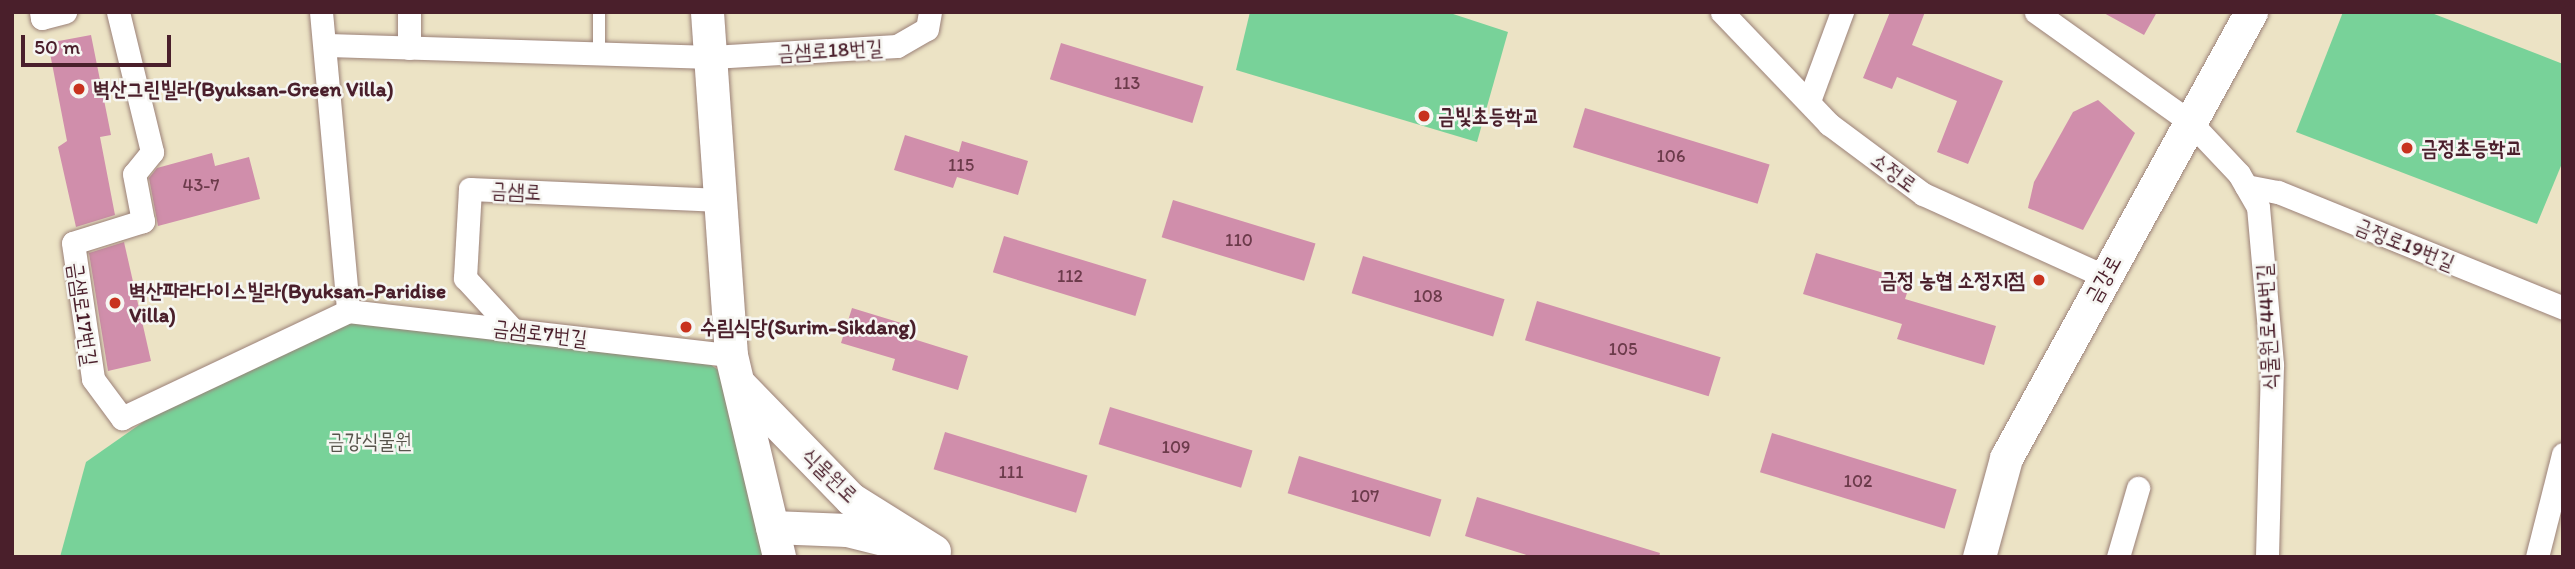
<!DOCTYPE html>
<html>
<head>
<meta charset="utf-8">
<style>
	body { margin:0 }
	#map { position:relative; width:2575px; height:569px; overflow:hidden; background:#ece3c5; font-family:Itim,"Poor Story",sans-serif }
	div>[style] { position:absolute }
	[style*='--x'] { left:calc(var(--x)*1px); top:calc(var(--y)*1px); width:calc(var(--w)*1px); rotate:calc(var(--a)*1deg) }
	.green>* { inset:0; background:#78d299 }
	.building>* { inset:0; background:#d08eab; transform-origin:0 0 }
	.roads { filter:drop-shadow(0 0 2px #9b8178) drop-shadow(0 0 2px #9b8178) }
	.service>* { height:12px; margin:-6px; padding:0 6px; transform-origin:6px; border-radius:6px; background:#fff }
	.minor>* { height:23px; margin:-11.5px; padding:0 11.5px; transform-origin:11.5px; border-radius:11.5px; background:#fff }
	.secondary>* { height:33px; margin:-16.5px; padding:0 16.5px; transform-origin:16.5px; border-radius:16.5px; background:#fff }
	.dots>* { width:19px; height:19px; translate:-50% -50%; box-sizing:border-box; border:4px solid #f6f6f2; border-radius:50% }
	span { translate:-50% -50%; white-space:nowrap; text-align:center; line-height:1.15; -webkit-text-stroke:5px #f6f6f2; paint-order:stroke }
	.number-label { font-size:18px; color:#6c3b4b }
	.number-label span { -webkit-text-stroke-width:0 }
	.street-label { font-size:21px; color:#4a1f2b }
	.poi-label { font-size:21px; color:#4a1f2b; font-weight:700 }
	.left { translate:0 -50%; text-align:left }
	.right { translate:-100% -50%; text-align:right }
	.park-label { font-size:21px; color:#58554c }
	.frame { position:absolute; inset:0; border:14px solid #4a1f2b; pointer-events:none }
	.scale { position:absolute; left:21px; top:35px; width:150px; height:32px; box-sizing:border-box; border:4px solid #4a1f2b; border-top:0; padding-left:9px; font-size:21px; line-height:24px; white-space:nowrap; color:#4a1f2b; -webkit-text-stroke:5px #f6f6f2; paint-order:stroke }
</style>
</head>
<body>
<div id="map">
	<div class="green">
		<div style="clip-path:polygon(1250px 12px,1447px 12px,1508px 32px,1477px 142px,1236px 70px)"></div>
		<div style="clip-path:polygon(2343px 12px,2429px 12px,2563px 64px,2563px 161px,2537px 224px,2296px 132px)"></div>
		<div style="clip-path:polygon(349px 322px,711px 365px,739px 384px,779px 557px,60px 557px,86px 462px,146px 420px)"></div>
	</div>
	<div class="building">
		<div style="clip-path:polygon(1890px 12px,1925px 12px,1912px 45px,2003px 81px,1968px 164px,1937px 152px,1957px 101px,1897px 77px,1892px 89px,1863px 78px)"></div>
		<div style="clip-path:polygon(2102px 12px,2157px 12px,2144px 35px)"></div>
		<div style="clip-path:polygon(91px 35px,111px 135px,100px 137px,115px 215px,76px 227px,58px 147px,67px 141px,48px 43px)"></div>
		<div style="left:1061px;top:43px;width:149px;height:38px;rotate:17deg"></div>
		<div style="clip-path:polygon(2098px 100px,2135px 133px,2083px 230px,2028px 208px,2034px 182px,2073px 112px)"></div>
		<div style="left:1585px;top:108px;width:193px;height:41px;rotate:17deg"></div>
		<div style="clip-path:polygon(905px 135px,959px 152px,962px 141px,1028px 161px,1018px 195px,957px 177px,953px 188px,894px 170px)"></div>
		<div style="clip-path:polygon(212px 153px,215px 166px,249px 157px,260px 199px,158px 226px,149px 178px,157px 168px)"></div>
		<div style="left:1173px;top:200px;width:149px;height:39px;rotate:17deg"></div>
		<div style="left:1004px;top:236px;width:149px;height:38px;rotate:17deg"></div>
		<div style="clip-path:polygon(124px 242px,151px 361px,108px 371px,89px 253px)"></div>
		<div style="clip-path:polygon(1816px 253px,1911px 281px,1905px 299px,1996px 326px,1984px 365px,1897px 339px,1902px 324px,1803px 294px)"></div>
		<div style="left:1363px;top:256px;width:148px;height:39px;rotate:17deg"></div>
		<div style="left:1537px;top:301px;width:192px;height:41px;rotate:17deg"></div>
		<div style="clip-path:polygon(852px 308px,911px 326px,907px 337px,968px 356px,958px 390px,892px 370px,895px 359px,841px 343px)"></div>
		<div style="left:1110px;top:407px;width:149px;height:39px;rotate:17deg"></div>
		<div style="left:945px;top:432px;width:149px;height:39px;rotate:17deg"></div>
		<div style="left:1772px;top:433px;width:193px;height:41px;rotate:17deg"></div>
		<div style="left:1299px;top:456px;width:149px;height:39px;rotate:17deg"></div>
		<div style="clip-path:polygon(1477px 497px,1660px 553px,1659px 557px,1533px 557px,1465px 536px)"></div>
	</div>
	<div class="roads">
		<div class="service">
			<div style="--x:599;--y:12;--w:41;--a:90"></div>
		</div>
		<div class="minor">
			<div style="--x:41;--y:12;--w:6;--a:81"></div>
			<div style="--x:42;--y:18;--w:24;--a:-15"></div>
			<div style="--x:118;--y:12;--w:144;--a:76.3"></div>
			<div style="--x:152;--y:152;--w:28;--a:129"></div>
			<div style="--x:134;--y:174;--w:48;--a:79.2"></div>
			<div style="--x:143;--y:221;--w:73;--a:162.6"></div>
			<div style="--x:73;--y:243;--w:137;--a:81.6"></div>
			<div style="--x:93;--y:379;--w:49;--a:53.4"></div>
			<div style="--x:122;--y:418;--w:250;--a:-25.3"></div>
			<div style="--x:348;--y:311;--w:386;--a:6.6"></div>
			<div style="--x:321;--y:12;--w:300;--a:84.8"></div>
			<div style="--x:1722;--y:12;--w:155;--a:46.3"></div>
			<div style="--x:1829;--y:124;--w:117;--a:36.7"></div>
			<div style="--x:1923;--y:194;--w:199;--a:24.4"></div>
			<div style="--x:2036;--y:12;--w:189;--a:35.5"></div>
			<div style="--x:2190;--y:122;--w:71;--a:46.7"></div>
			<div style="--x:2239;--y:174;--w:38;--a:60"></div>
			<div style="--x:2258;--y:207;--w:159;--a:84.9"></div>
			<div style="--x:2272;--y:365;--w:192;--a:91.5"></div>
			<div style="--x:328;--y:45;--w:384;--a:1.8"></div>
			<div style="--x:712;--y:57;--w:185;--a:-3.4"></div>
			<div style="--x:897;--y:46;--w:34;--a:-30"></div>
			<div style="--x:927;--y:29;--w:17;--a:-80"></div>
			<div style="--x:409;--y:48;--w:36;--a:-90"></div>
			<div style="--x:1809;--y:101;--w:95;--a:-69.7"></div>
			<div style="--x:2246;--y:186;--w:33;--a:11"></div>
			<div style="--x:2278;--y:192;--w:308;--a:22.1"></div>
			<div style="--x:513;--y:330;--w:71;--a:-132.7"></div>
			<div style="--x:465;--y:278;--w:89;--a:-86.8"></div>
			<div style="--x:470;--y:189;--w:251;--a:2.5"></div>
			<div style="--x:2118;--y:557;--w:72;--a:-73.8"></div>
			<div style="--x:2537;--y:557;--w:106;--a:-75.8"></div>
		</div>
		<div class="secondary">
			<div style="--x:707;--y:12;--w:344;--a:86"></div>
			<div style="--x:731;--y:355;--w:208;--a:76.6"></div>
			<div style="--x:740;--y:385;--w:159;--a:45.8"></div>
			<div style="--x:851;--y:499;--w:98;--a:32.1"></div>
			<div style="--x:772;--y:527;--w:75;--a:2.3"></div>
			<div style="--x:847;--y:530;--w:62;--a:14"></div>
			<div style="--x:1979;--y:557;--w:103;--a:-74.7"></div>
			<div style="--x:2006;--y:458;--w:509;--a:-61.22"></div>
		</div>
	</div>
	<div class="dots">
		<div style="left:79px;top:89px;background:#c8321e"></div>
		<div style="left:1424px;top:116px;background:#c8321e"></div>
		<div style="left:2407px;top:148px;background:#c8321e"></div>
		<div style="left:2039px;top:280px;background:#c8321e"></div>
		<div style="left:115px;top:303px;background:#c8321e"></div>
		<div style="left:686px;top:327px;background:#c8321e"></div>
	</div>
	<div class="number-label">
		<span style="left:1127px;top:83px">113</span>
		<span style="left:1671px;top:156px">106</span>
		<span style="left:961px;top:165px">115</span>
		<span style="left:201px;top:185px">43-7</span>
		<span style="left:1239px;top:240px">110</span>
		<span style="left:1070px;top:276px">112</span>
		<span style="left:1428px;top:296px">108</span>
		<span style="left:1623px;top:349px">105</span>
		<span style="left:1176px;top:447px">109</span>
		<span style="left:1011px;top:472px">111</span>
		<span style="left:1858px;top:481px">102</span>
		<span style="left:1365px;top:496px">107</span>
	</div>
	<div class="street-label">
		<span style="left:830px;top:50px;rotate:-3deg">금샘로18번길</span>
		<span style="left:1894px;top:172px;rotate:37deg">소정로</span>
		<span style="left:516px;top:191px;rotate:3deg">금샘로</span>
		<span style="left:2405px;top:244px;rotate:22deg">금정로19번길</span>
		<span style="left:2103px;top:279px;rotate:-61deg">금강로</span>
		<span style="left:83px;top:314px;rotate:82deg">금샘로17번길</span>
		<span style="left:2267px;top:327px;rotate:-93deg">식물원로44번길</span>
		<span style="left:540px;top:333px;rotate:7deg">금샘로7번길</span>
		<span style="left:830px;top:475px;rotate:44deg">식물원로</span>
	</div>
	<div class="poi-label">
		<span class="left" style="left:93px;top:89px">벽산그린빌라(Byuksan-Green Villa)</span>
		<span class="left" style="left:1438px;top:116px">금빛초등학교</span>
		<span class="left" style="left:2421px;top:148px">금정초등학교</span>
		<span class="right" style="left:2025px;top:280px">금정 농협 소정지점</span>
		<span class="left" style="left:129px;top:303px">벽산파라다이스빌라(Byuksan-Paridise<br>Villa)</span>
		<span class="left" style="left:700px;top:327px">수림식당(Surim-Sikdang)</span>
	</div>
	<div class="park-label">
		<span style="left:370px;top:441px">금강식물원</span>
	</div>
	<div class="frame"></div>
	<div class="scale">50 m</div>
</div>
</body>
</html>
